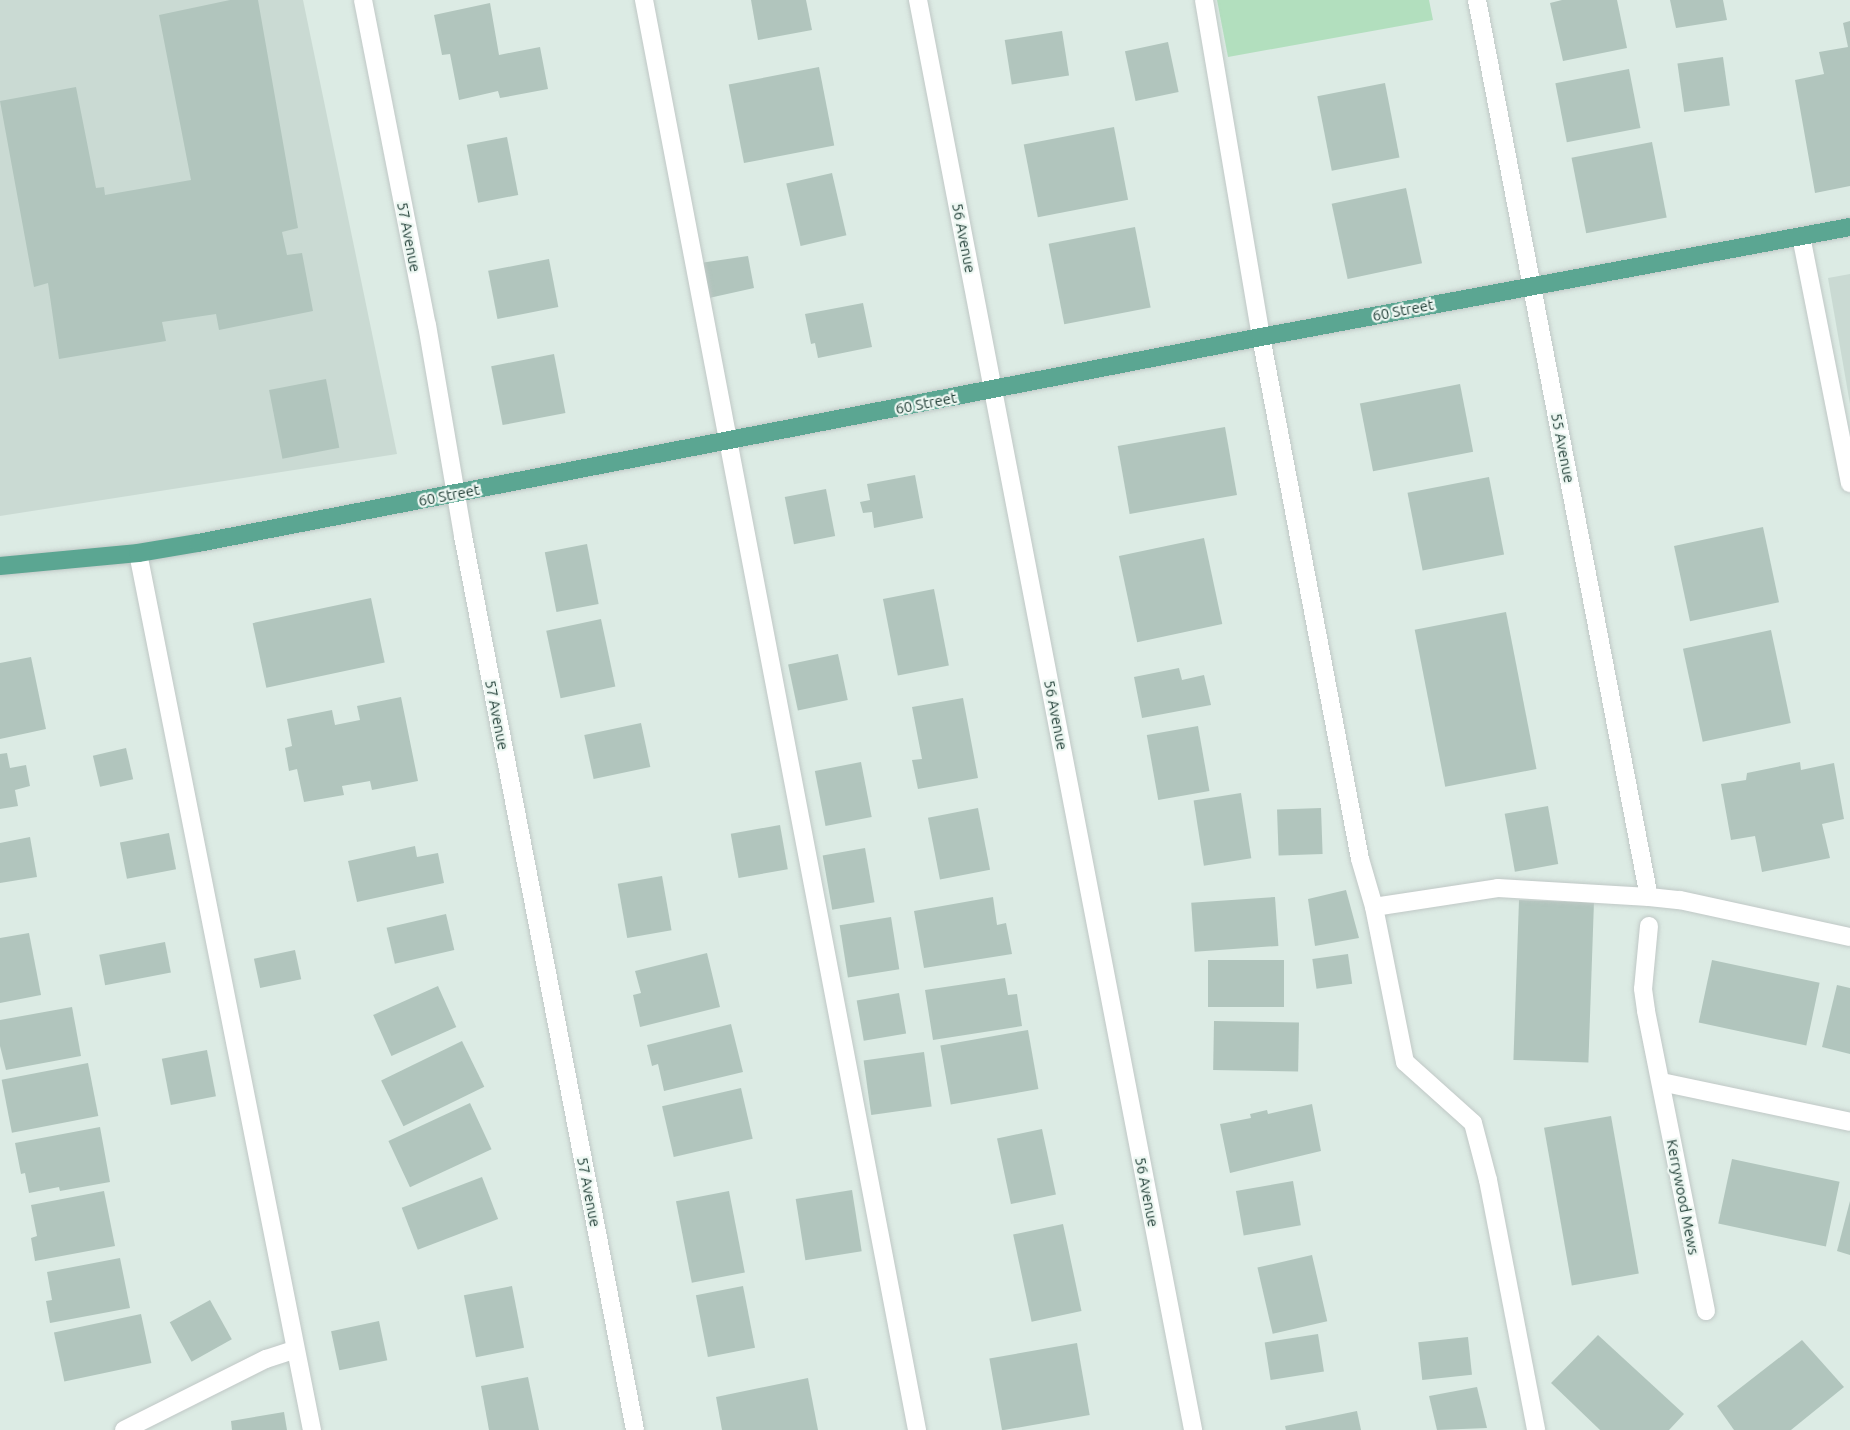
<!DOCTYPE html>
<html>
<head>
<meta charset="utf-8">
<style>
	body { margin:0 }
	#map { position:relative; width:1850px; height:1430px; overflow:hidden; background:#dcebe4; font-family:Ubuntu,sans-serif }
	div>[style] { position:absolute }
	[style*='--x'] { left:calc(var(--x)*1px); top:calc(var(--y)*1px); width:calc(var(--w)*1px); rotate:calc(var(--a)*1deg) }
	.built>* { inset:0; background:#cadad3 }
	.green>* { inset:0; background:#b2dfbe }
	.building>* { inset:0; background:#b1c5bd; transform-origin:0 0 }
	.roads { filter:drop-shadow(0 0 2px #c0c8c6) drop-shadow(0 0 2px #c0c8c6) }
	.minor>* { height:18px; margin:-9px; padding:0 9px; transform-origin:9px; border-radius:9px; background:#fff }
	.major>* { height:18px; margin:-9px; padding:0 9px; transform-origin:9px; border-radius:9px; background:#5ba692 }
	span { translate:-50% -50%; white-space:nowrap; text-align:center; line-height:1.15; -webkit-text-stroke:4.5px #edf7f2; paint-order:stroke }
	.street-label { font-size:15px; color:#1d3b33 }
</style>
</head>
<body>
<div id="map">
	<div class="built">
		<div style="clip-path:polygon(0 0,303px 0,397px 454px,0 516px)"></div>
		<div style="clip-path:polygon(1850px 274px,1850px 404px,1828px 278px)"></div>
	</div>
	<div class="green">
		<div style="clip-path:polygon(1217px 0,1429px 0,1433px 20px,1228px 57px)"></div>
	</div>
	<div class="building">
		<div style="clip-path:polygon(230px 0,258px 0,298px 228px,282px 232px,287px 255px,302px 253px,313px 311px,219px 330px,216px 314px,162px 322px,166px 341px,59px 359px,48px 283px,34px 287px,0 101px,76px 87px,96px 188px,104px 187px,105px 195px,191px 180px,159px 15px)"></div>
		<div style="clip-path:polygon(751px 0,806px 0,812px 30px,758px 40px)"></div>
		<div style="clip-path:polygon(1562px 0,1617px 0,1627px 48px,1563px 61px,1550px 3px)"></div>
		<div style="clip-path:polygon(1670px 0,1723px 0,1727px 20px,1676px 28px)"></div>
		<div style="clip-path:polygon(490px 3px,499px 55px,540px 47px,548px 89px,500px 98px,498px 91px,459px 100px,450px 54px,442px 55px,434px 15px)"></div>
		<div style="clip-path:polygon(1850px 21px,1850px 186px,1815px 193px,1795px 80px,1824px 74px,1819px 52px,1848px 47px,1843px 23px)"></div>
		<div style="left:1062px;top:31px;width:45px;height:58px;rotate:81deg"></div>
		<div style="left:1168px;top:42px;width:51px;height:44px;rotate:78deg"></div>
		<div style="left:1723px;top:57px;width:49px;height:46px;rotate:82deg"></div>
		<div style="left:819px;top:67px;width:80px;height:92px;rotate:79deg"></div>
		<div style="left:1629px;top:69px;width:60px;height:75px;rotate:79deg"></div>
		<div style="left:1385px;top:83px;width:76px;height:69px;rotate:79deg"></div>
		<div style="left:1114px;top:127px;width:74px;height:92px;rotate:79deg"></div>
		<div style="left:507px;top:137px;width:59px;height:41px;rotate:79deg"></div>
		<div style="left:1652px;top:142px;width:77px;height:82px;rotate:79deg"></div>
		<div style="left:832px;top:173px;width:64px;height:47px;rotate:77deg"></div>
		<div style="left:1406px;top:188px;width:77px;height:76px;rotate:78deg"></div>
		<div style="left:1135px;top:227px;width:82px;height:88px;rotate:79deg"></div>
		<div style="clip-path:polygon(748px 256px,754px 288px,709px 298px,700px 263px)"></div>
		<div style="left:549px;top:259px;width:49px;height:62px;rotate:79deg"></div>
		<div style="clip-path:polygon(863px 303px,872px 347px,818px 358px,815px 343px,811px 344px,805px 314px)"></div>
		<div style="left:554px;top:354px;width:60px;height:64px;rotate:79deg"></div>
		<div style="left:326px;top:379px;width:70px;height:58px;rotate:79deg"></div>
		<div style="left:1460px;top:384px;width:69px;height:102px;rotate:79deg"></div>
		<div style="left:1225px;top:427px;width:69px;height:109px;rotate:80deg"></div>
		<div style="clip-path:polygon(915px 475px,923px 518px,874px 528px,872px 512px,863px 513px,860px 502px,870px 500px,867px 484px)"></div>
		<div style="left:1489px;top:477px;width:79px;height:83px;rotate:79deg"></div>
		<div style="left:826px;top:489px;width:48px;height:42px;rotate:79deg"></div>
		<div style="left:1763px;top:527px;width:77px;height:91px;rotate:78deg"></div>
		<div style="left:1204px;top:538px;width:88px;height:87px;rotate:78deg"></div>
		<div style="left:587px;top:544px;width:61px;height:43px;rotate:79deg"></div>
		<div style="left:934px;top:589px;width:78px;height:52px;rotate:79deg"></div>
		<div style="left:371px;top:598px;width:66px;height:121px;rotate:78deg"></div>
		<div style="left:1506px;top:612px;width:160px;height:93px;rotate:79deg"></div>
		<div style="left:601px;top:619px;width:69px;height:56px;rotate:78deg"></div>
		<div style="left:1771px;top:630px;width:95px;height:90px;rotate:78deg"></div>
		<div style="left:838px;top:654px;width:47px;height:51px;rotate:78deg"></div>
		<div style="clip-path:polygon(31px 657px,46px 729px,0 739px,0 663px)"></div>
		<div style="clip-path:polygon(1179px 668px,1182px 680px,1204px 675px,1211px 705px,1142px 718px,1134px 677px)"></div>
		<div style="clip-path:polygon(401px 697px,418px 781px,372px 790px,370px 781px,342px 786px,344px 795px,304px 802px,297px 769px,289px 771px,285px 748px,292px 746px,287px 719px,332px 710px,335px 725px,360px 720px,357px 706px)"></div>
		<div style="clip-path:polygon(963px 698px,978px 778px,918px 789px,912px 760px,922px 759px,912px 707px)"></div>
		<div style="left:641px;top:723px;width:45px;height:58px;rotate:78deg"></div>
		<div style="left:1198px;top:726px;width:66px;height:52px;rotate:80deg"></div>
		<div style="left:126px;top:748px;width:32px;height:34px;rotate:77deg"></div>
		<div style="clip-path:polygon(7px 753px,10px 768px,26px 765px,30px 786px,15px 790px,18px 806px,0 809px,0 754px)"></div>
		<div style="left:861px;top:762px;width:56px;height:47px;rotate:79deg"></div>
		<div style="clip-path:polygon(1800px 762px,1801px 770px,1834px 763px,1844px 819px,1822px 824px,1830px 858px,1762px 872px,1755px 836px,1731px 840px,1721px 784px,1746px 780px,1747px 773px)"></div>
		<div style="left:1241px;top:793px;width:66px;height:48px;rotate:81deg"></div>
		<div style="left:1548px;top:806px;width:59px;height:44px;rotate:80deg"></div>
		<div style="left:978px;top:808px;width:63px;height:51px;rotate:79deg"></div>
		<div style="left:1321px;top:808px;width:46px;height:44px;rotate:88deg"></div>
		<div style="left:780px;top:825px;width:45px;height:50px;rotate:80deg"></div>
		<div style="left:169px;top:833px;width:37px;height:50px;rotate:79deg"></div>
		<div style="clip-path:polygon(30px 837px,37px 877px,0 883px,0 843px)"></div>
		<div style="clip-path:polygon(415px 846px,417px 857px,438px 853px,444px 883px,357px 902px,348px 861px)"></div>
		<div style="left:865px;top:848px;width:55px;height:43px;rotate:80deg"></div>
		<div style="left:662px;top:876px;width:55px;height:45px;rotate:80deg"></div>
		<div style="clip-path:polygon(1346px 890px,1359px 938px,1315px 946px,1308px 899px)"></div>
		<div style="clip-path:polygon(993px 897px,997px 925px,1006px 923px,1012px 954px,924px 968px,914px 911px)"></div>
		<div style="left:1275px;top:897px;width:49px;height:84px;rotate:86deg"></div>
		<div style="left:1519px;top:900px;width:75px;height:160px;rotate:2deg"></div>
		<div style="left:446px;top:914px;width:37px;height:61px;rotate:77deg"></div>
		<div style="left:891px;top:917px;width:53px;height:52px;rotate:81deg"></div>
		<div style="clip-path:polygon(29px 933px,41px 995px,0 1003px,0 938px)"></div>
		<div style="left:165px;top:942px;width:31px;height:67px;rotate:79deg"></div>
		<div style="left:295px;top:950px;width:30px;height:42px;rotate:78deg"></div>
		<div style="clip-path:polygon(707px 953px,720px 1007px,640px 1027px,633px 995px,641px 993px,635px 971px)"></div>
		<div style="left:1348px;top:954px;width:30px;height:36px;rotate:82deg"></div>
		<div style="left:1284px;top:960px;width:47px;height:76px;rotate:90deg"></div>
		<div style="left:1712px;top:960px;width:110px;height:64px;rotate:12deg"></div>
		<div style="clip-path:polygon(1005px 978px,1008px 995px,1017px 994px,1022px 1026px,933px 1040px,925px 990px)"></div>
		<div style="clip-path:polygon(1837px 985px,1850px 988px,1850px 1054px,1822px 1047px)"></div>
		<div style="left:438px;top:986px;width:45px;height:71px;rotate:66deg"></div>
		<div style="left:899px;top:993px;width:41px;height:43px;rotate:80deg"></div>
		<div style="clip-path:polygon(72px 1007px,81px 1056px,6px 1070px,0 1046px,0 1020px)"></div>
		<div style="left:1214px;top:1021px;width:85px;height:49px;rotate:1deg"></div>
		<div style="clip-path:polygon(731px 1024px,743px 1072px,664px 1091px,658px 1064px,652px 1066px,647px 1045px)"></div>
		<div style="left:1028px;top:1030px;width:60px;height:89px;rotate:80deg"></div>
		<div style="left:462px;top:1041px;width:51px;height:90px;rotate:64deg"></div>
		<div style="left:207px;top:1050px;width:47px;height:46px;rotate:79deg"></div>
		<div style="left:924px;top:1052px;width:55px;height:61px;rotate:82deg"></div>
		<div style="left:88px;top:1063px;width:54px;height:88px;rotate:79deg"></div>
		<div style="left:741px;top:1088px;width:52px;height:81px;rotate:77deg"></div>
		<div style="left:470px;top:1103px;width:51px;height:90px;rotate:65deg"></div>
		<div style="clip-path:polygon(1312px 1104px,1321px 1151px,1230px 1173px,1220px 1124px,1251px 1118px,1250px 1114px,1267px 1110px,1268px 1114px)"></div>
		<div style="left:1611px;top:1116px;width:160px;height:68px;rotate:80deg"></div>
		<div style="clip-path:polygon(100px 1127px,110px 1182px,60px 1191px,59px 1187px,29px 1193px,25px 1173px,21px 1174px,15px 1143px)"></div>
		<div style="left:1042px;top:1129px;width:67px;height:46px;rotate:78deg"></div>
		<div style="left:1732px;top:1159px;width:110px;height:66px;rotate:12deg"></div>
		<div style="left:482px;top:1177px;width:45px;height:86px;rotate:69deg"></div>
		<div style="left:1293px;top:1181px;width:45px;height:58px;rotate:80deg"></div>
		<div style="left:852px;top:1190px;width:62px;height:57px;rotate:81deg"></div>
		<div style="clip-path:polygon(104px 1191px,115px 1246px,35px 1261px,31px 1238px,37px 1236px,31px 1205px)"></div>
		<div style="left:729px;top:1191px;width:83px;height:54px;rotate:79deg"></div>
		<div style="clip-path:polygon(1850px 1201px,1850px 1255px,1837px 1251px)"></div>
		<div style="left:1063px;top:1224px;width:89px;height:51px;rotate:78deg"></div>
		<div style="left:1312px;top:1255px;width:68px;height:56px;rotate:77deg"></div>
		<div style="clip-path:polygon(120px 1258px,130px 1308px,50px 1323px,46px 1301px,52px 1300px,47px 1272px)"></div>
		<div style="left:512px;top:1286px;width:63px;height:49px;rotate:79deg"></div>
		<div style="left:743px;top:1286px;width:63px;height:48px;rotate:79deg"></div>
		<div style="left:210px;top:1300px;width:45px;height:46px;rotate:61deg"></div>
		<div style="left:141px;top:1314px;width:50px;height:89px;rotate:78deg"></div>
		<div style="left:379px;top:1321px;width:40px;height:49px;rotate:78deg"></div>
		<div style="left:1318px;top:1334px;width:38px;height:54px;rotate:81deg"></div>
		<div style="clip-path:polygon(1598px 1335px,1684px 1414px,1669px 1430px,1600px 1430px,1551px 1383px)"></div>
		<div style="left:1468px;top:1337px;width:38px;height:50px;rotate:84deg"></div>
		<div style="clip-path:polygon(1802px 1340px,1844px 1387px,1791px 1430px,1734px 1430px,1717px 1406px)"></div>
		<div style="left:1077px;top:1343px;width:73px;height:89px;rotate:80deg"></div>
		<div style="clip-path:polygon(528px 1377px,539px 1430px,489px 1430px,481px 1386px)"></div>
		<div style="clip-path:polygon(808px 1378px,818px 1430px,722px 1430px,716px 1397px)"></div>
		<div style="clip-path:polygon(1477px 1387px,1487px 1428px,1437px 1430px,1429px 1396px)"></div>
		<div style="clip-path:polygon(1357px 1411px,1361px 1430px,1286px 1430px,1285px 1426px)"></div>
		<div style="clip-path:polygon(284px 1412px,287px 1430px,232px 1430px,231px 1421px)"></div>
	</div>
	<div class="roads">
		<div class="minor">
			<div style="--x:363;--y:0;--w:331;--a:78.9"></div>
			<div style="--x:427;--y:325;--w:214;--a:80.3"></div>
			<div style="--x:463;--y:536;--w:910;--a:79.11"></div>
			<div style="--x:644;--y:0;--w:1456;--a:79.19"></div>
			<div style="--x:918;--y:0;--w:1456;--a:79.11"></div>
			<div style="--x:1204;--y:0;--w:342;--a:80.4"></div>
			<div style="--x:1261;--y:337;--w:531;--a:79.26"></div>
			<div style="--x:1360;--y:859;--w:50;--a:73.7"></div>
			<div style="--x:1374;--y:907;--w:158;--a:78.7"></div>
			<div style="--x:1405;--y:1062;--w:91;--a:41.9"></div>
			<div style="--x:1473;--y:1123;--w:59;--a:75.3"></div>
			<div style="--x:1488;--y:1180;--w:255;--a:79.1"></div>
			<div style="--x:1477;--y:0;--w:913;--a:79.15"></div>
			<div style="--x:1801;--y:236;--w:252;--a:78.8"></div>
			<div style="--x:138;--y:553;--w:894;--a:78.78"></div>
			<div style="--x:1374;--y:907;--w:125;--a:-8.7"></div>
			<div style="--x:1498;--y:888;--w:151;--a:3.4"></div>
			<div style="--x:1649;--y:897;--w:31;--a:6"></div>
			<div style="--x:1680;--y:900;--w:174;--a:12.3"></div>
			<div style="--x:1649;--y:926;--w:63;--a:95.4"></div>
			<div style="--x:1643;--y:989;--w:22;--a:82"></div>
			<div style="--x:1646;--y:1011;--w:306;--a:78.7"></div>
			<div style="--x:1661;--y:1082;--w:193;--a:11.9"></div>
			<div style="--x:124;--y:1430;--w:159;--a:-26.6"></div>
			<div style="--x:266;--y:1359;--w:29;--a:-18"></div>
		</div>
		<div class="major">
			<div style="--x:0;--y:566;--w:139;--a:-5.4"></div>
			<div style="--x:138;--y:553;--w:61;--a:-9.5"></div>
			<div style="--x:198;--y:543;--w:1083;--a:-10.97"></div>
			<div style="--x:1261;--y:337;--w:599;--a:-10.58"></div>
		</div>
	</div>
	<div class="street-label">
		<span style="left:409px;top:237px;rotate:79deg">57 Avenue</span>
		<span style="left:964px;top:238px;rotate:79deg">56 Avenue</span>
		<span style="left:1403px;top:310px;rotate:-11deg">60 Street</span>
		<span style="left:926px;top:403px;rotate:-11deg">60 Street</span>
		<span style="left:1563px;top:448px;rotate:79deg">55 Avenue</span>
		<span style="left:449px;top:495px;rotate:-11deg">60 Street</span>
		<span style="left:497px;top:715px;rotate:79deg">57 Avenue</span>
		<span style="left:1056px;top:715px;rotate:79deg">56 Avenue</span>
		<span style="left:589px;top:1192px;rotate:79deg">57 Avenue</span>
		<span style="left:1147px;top:1192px;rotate:79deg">56 Avenue</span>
		<span style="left:1683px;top:1197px;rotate:79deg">Kerrywood Mews</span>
	</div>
</div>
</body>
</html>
